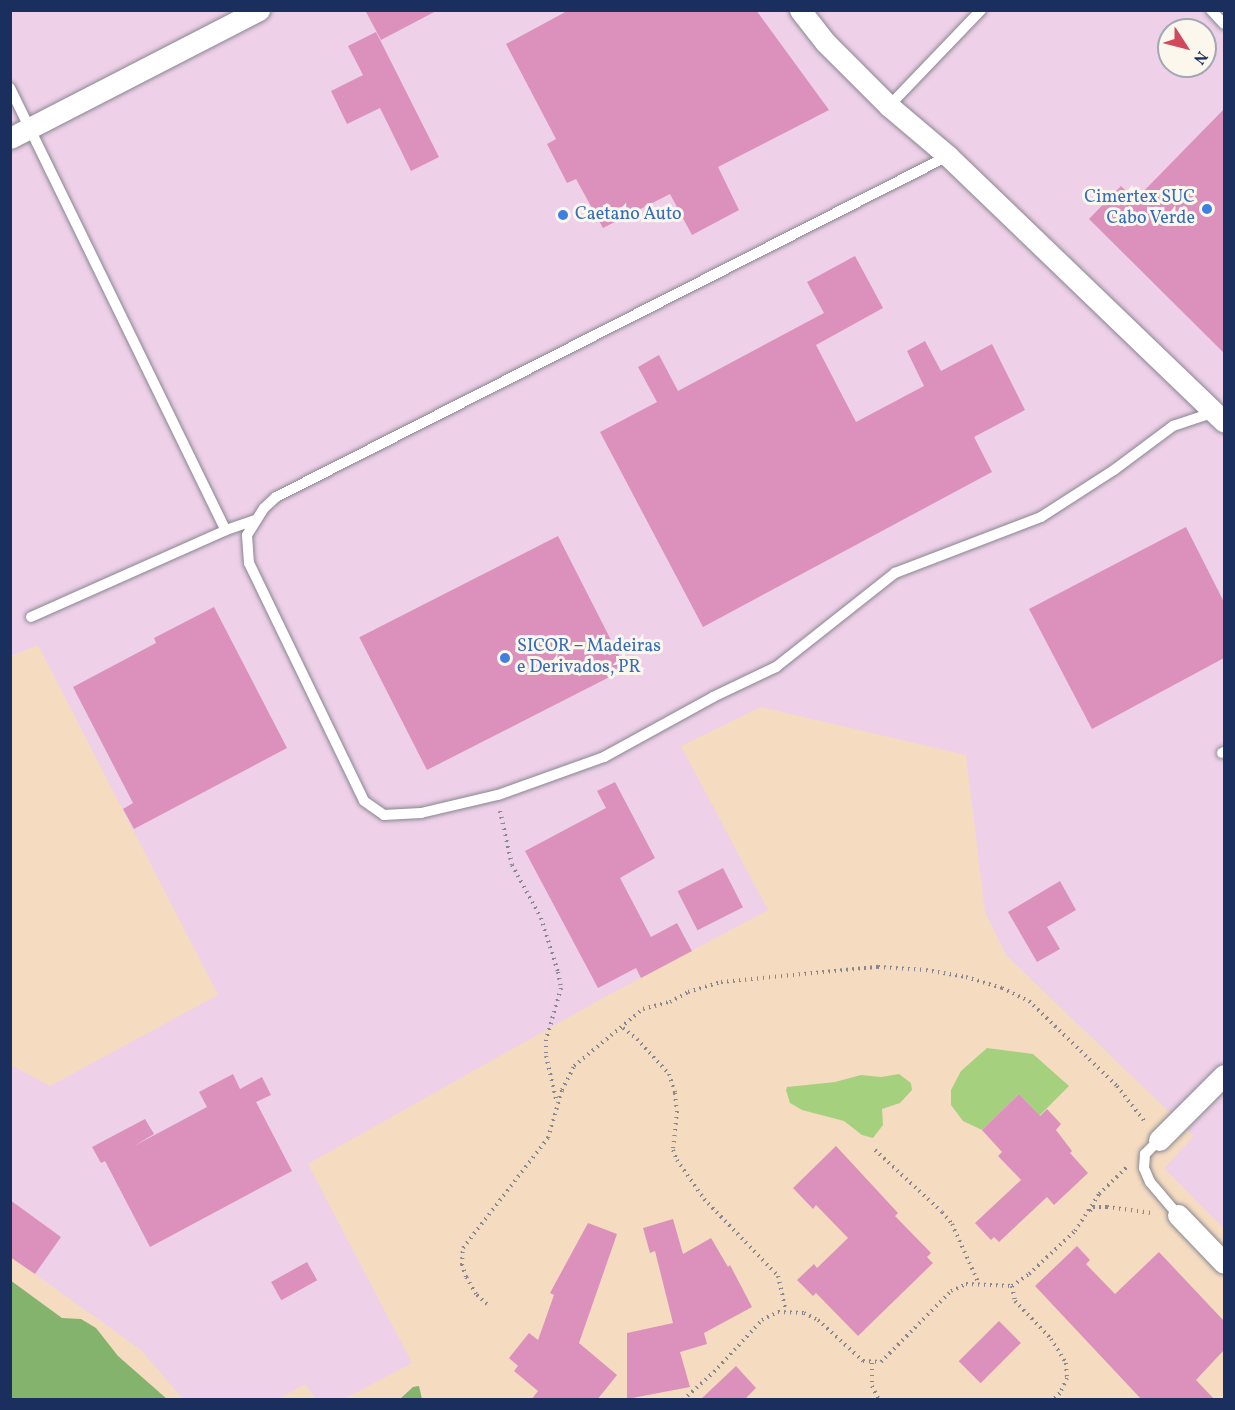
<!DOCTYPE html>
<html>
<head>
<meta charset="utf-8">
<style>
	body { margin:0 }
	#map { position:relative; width:1235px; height:1410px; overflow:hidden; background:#f5dcc1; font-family:Vollkorn,serif }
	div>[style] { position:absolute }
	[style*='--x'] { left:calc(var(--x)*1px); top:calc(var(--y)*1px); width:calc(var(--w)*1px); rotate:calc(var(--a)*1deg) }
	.built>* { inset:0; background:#eed0e8 }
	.green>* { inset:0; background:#a5d17e }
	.forest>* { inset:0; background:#84b36d }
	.building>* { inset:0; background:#db91bc; transform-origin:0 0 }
	.path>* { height:4px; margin-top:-2px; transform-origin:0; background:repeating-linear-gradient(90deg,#888690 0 1.5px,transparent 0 6px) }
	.roads { filter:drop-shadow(0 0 2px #888690) drop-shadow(0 0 2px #888690) }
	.service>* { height:10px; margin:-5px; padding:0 5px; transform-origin:5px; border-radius:5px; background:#fff }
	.minor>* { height:21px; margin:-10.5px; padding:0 10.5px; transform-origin:10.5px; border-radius:10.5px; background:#fff }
	.dots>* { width:16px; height:16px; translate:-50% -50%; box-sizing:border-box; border:3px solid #fbf7ec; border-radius:50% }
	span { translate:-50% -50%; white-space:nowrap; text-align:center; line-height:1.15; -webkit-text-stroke:6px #fbf7ec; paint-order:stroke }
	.shop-label { font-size:18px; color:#366cbe }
	.right { translate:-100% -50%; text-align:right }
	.left { translate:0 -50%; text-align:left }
	.frame { position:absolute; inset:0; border:12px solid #1b2f5e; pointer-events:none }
	.north { position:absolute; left:1157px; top:18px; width:60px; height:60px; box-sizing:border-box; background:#fbf7ec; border:2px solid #a1a7b3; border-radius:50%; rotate:126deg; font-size:16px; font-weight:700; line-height:24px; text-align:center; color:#1b2f5e }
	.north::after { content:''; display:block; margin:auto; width:21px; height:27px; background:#d1495b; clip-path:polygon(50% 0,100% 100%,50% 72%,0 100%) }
</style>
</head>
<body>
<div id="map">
	<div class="built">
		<div style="clip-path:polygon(evenodd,11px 11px,1224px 11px,1224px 1229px,1164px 1168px,1194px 1136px,1006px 955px,985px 912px,966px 755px,761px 707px,681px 746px,768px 910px,603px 998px,308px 1164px,412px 1363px,344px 1399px,316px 1399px,305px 1384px,278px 1399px,183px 1399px,141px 1350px,11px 1257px,11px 1065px,50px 1086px,218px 995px,38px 645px,11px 656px,11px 11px,1169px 30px,1205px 30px,1205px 66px,1169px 66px,1169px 30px)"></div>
	</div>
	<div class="green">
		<div style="clip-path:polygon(987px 1048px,1033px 1054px,1069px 1086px,1036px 1119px,1033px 1109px,1019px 1094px,982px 1130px,963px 1121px,951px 1105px,951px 1090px,961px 1071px)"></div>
		<div style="clip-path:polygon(899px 1074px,911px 1083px,912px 1090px,900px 1103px,882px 1109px,883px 1125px,873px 1138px,862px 1135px,844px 1121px,802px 1110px,790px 1103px,786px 1090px,787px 1087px,835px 1082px,861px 1075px,881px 1077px)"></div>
	</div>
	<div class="forest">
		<div style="clip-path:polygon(10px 1280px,62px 1318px,81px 1319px,96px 1328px,118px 1356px,167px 1399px,11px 1399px)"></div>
		<div style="clip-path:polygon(419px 1386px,422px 1399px,400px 1399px,413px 1387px)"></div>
	</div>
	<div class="building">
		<div style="clip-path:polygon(365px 10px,438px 10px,381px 40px)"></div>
		<div style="clip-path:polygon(569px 10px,756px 10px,829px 110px,718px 167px,739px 210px,692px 235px,670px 194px,603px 228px,576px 179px,567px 183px,547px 144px,556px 139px,506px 44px)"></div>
		<div style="clip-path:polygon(376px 32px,439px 157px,411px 171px,380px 108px,347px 124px,331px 91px,363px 75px,348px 46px)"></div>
		<div style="clip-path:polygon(1224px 109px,1224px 353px,1089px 219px,1121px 186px,1135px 200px)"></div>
		<div style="clip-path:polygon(855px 256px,883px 308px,816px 345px,856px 422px,924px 386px,907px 351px,925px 341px,941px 371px,992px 344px,1025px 410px,974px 437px,992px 472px,703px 627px,600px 432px,657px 402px,638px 367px,659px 355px,678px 391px,824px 313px,807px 282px)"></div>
		<div style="clip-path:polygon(1186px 527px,1224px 602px,1224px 658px,1092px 729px,1029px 609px)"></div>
		<div style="left:558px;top:536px;width:149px;height:223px;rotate:63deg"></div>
		<div style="clip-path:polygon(214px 607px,287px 748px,134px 829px,123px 809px,133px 803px,73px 687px,156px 643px,154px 638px)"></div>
		<div style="clip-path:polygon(615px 782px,655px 858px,620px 878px,651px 937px,677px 923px,692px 951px,641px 978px,636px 968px,598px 988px,525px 851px,606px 808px,597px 791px)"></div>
		<div style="left:723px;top:868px;width:44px;height:51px;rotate:63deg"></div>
		<div style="clip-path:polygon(1060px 881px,1076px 910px,1047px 927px,1060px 949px,1037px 962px,1008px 912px)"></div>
		<div style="clip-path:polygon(233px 1074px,240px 1089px,262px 1077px,271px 1095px,256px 1102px,292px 1171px,150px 1247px,105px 1161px,101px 1163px,92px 1147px,145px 1119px,154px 1134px,134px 1146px,207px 1107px,199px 1092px)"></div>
		<div style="clip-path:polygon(1019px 1094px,1040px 1116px,1047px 1109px,1061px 1124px,1056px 1130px,1072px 1151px,1070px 1153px,1088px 1173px,1054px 1205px,1047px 1197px,999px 1242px,994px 1237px,991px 1240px,975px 1223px,1021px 1180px,998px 1156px,1002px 1152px,982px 1130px)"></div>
		<div style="clip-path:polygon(836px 1146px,898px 1213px,895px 1216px,931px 1253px,927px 1257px,933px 1263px,858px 1336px,816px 1293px,813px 1296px,797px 1280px,814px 1264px,817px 1268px,848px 1238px,816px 1205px,813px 1209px,793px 1188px)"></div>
		<div style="clip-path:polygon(10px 1200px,61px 1237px,35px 1274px,10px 1257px)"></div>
		<div style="clip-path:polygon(673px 1219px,683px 1254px,711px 1238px,728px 1267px,730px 1265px,752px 1307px,704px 1333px,707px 1344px,680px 1352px,690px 1387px,627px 1399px,627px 1333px,673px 1323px,655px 1251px,650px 1253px,643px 1228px)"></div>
		<div style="clip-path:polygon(588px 1223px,617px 1234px,579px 1343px,617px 1375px,597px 1400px,531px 1400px,538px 1391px,514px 1371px,518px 1366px,509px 1358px,529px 1333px,538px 1340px,554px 1295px,550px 1293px)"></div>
		<div style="clip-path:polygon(1077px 1246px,1090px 1260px,1086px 1264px,1115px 1294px,1159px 1252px,1224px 1321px,1224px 1350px,1196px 1380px,1215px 1400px,1142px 1400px,1035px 1286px)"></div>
		<div style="left:307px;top:1262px;width:21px;height:41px;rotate:61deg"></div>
		<div style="left:999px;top:1321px;width:31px;height:57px;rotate:45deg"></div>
		<div style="clip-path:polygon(736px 1366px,756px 1388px,744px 1400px,700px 1400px)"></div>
	</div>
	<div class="path">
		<div style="--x:500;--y:811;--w:55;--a:77.5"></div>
		<div style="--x:512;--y:865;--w:60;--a:61.3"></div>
		<div style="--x:541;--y:918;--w:57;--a:72.5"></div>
		<div style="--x:558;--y:972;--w:16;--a:79"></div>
		<div style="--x:561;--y:988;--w:54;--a:106.1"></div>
		<div style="--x:546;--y:1040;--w:16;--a:90"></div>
		<div style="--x:546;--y:1056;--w:48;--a:76.8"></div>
		<div style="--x:623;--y:1028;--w:18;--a:38"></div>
		<div style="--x:637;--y:1039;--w:47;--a:47.6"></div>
		<div style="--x:669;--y:1074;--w:20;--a:72"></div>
		<div style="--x:675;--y:1093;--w:18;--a:84"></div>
		<div style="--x:677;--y:1111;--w:39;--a:96"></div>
		<div style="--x:673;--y:1150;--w:11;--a:68"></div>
		<div style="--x:677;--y:1160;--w:47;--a:55.3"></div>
		<div style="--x:704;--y:1199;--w:107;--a:46.1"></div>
		<div style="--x:778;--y:1276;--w:36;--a:77"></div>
		<div style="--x:875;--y:1150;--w:91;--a:42.8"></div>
		<div style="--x:942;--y:1212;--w:16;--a:50"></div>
		<div style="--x:952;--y:1224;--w:66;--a:65.8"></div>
		<div style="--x:1090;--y:1211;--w:5;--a:-53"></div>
		<div style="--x:1093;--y:1207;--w:14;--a:0"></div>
		<div style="--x:1107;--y:1207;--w:46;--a:7.4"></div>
		<div style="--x:1075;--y:1231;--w:44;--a:-57"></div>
		<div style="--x:1099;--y:1194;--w:39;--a:-44"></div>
		<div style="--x:1012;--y:1286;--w:15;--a:79"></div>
		<div style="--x:1015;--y:1301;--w:52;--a:46.5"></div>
		<div style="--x:1051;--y:1339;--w:28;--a:58"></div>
		<div style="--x:1066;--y:1363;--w:15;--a:86"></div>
		<div style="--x:1067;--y:1378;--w:17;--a:115"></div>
		<div style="--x:1060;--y:1393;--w:10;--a:135"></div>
		<div style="--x:487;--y:1304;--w:15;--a:-138"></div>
		<div style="--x:476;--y:1294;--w:20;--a:-120"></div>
		<div style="--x:466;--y:1277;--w:13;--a:-108"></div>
		<div style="--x:462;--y:1265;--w:17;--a:-87"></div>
		<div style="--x:463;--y:1248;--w:139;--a:-52.3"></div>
		<div style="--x:548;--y:1138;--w:50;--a:-73.7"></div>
		<div style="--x:562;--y:1090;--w:27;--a:-63"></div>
		<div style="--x:574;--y:1066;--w:89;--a:-39.6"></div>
		<div style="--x:643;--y:1009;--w:28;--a:-15"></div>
		<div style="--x:670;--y:1002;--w:21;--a:-29"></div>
		<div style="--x:688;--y:992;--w:34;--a:-17"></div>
		<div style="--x:721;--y:982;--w:158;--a:-5.5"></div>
		<div style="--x:878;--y:967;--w:48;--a:3.6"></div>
		<div style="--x:926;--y:970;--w:41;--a:9.9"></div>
		<div style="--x:966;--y:977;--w:38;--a:17"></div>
		<div style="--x:1002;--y:988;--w:30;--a:26"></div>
		<div style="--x:1029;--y:1001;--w:122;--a:44"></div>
		<div style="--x:1117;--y:1086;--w:46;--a:52.1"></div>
		<div style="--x:872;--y:1363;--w:23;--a:90"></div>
		<div style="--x:872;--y:1386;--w:16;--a:63"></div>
		<div style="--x:683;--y:1400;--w:42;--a:-42.1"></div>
		<div style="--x:714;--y:1372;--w:71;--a:-47.3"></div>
		<div style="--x:762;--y:1320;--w:18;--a:-27"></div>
		<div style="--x:778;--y:1312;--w:26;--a:2"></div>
		<div style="--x:804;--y:1313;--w:16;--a:27"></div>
		<div style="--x:818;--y:1320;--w:61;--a:42.3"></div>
		<div style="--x:863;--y:1361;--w:18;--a:3"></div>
		<div style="--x:881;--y:1362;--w:100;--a:-45.4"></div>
		<div style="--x:951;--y:1291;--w:17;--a:-25"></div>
		<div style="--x:966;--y:1284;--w:46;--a:2.5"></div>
		<div style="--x:1012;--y:1286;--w:21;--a:-35"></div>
		<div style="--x:1029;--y:1274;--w:63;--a:-43.1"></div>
	</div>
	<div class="roads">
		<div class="service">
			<div style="--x:1211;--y:10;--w:19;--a:47"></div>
			<div style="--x:10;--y:88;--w:492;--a:64"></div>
			<div style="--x:889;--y:106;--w:133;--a:-46.2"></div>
			<div style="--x:948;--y:156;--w:754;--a:153.09"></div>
			<div style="--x:276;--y:497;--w:16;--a:137"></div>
			<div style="--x:264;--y:508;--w:32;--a:122"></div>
			<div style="--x:247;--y:535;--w:28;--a:86"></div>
			<div style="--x:249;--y:563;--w:264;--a:64.2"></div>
			<div style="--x:364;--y:801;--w:24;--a:35"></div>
			<div style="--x:384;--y:815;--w:37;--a:-3"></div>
			<div style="--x:421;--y:813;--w:79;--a:-13.2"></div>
			<div style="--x:498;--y:795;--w:113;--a:-19.7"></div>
			<div style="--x:604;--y:757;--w:124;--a:-28.8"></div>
			<div style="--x:713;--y:697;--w:70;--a:-25.5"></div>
			<div style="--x:776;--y:667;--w:152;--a:-38.3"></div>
			<div style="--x:895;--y:573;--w:156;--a:-21"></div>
			<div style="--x:1041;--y:517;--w:87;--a:-32.8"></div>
			<div style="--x:1114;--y:470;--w:74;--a:-36.7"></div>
			<div style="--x:1173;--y:426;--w:44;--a:-18.4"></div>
			<div style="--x:31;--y:617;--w:214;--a:-24"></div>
			<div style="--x:226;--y:530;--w:31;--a:-19"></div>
			<div style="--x:1222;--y:753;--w:2;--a:-27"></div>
			<div style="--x:1159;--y:1140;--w:20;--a:135"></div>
			<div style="--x:1145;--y:1154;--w:14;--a:94"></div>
			<div style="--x:1144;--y:1168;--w:15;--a:67"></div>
			<div style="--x:1150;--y:1182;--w:43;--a:49.7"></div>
		</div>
		<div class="minor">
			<div style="--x:800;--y:10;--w:41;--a:52"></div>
			<div style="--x:825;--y:42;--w:91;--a:45"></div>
			<div style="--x:889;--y:106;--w:77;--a:40.3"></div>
			<div style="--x:948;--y:156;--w:383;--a:43.9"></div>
			<div style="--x:10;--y:138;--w:280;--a:-27.2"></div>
			<div style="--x:1159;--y:1140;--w:92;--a:-45"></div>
			<div style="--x:1178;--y:1215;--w:66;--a:46.2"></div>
		</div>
	</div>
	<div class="dots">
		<div style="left:1207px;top:209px;background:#3f7fe0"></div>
		<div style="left:563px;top:215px;background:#3f7fe0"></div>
		<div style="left:505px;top:658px;background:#3f7fe0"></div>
	</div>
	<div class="shop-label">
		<span class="right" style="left:1195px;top:209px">Cimertex SUC<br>Cabo Verde</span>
		<span class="left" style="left:575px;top:215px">Caetano Auto</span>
		<span class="left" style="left:517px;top:658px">SICOR – Madeiras<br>e Derivados, PR</span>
	</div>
	<div class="frame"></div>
	<div class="north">N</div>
</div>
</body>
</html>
